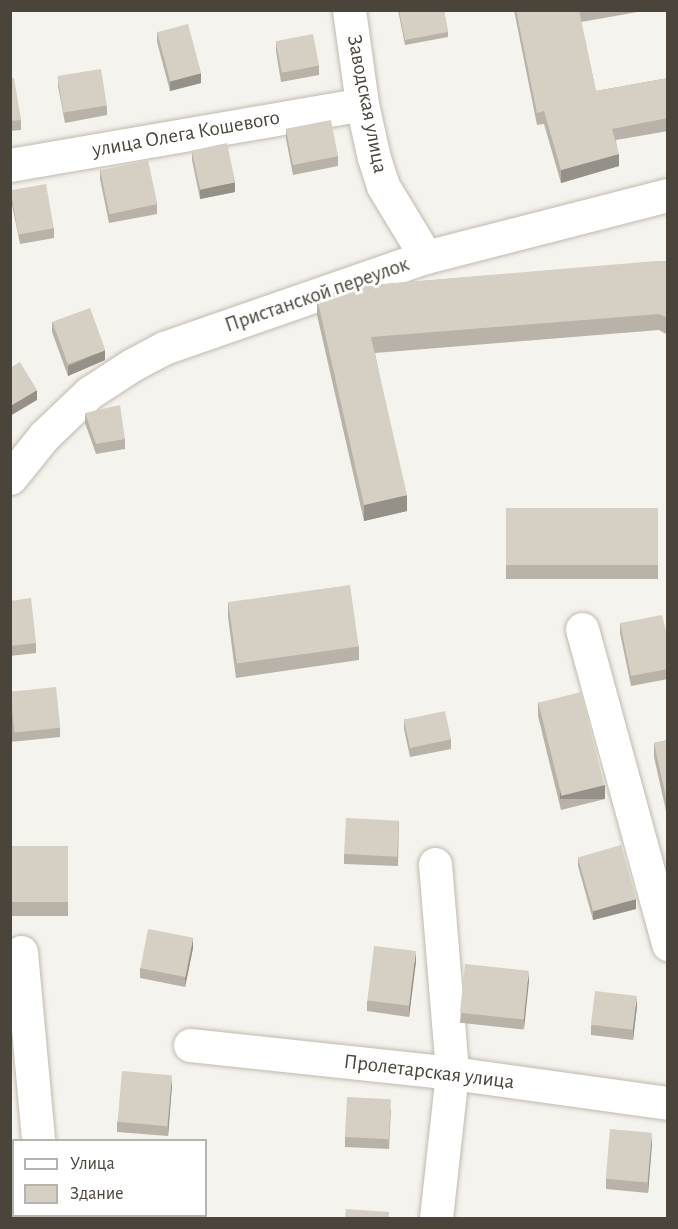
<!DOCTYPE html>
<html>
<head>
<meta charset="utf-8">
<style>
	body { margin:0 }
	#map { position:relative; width:678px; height:1229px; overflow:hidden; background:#f5f3ed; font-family:"Alegreya Sans",sans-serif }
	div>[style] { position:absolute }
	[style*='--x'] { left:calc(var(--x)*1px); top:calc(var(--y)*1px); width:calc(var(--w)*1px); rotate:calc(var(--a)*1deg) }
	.roads { filter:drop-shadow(0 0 2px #c0baaf) drop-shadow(0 0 2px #c0baaf) }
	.minor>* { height:33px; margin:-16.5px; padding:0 16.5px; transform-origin:16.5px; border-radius:16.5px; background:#fff }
	.wall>* { inset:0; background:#b8b2a8; transform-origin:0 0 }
	.shaded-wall>* { inset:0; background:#969188; transform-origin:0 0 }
	.building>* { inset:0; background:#d6cfc3; transform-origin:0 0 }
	span { translate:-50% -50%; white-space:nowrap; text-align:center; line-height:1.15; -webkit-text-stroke:6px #fff; paint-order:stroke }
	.street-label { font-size:21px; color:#4a443a }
	.frame { position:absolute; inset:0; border:12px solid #4a443a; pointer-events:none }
	.legend { position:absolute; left:12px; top:1139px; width:195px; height:78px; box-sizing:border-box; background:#fff; border:2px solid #b7b4b0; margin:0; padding:8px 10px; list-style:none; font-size:18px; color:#4a443a }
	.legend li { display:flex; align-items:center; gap:12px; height:30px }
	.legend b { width:30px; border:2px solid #b7b4b0 }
</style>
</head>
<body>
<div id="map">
	<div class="roads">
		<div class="minor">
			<div style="--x:349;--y:10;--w:95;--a:82.1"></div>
			<div style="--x:362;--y:104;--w:55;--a:77.5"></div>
			<div style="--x:374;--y:158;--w:29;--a:72"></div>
			<div style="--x:383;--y:186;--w:83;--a:58.8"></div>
			<div style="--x:10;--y:165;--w:357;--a:-9.8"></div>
			<div style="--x:10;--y:478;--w:54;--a:-51"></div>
			<div style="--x:44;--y:436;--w:62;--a:-43.7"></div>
			<div style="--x:89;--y:393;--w:51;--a:-33.1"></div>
			<div style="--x:132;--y:365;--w:36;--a:-28"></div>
			<div style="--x:164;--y:348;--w:277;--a:-19.2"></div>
			<div style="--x:426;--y:257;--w:250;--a:-14.4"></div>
			<div style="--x:582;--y:629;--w:327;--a:74.7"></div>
			<div style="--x:435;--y:864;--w:210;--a:85.3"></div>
			<div style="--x:452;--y:1073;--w:146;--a:96.3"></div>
			<div style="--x:21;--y:952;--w:189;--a:84.8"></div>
			<div style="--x:190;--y:1045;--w:263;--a:6.1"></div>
			<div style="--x:452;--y:1073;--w:218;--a:7.9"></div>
			<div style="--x:40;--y:1216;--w:2;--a:90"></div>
		</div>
	</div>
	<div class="wall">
		<div style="clip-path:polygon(398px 10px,444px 10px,448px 32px,448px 37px,405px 45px)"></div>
		<div style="clip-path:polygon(514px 10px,649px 10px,581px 22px,596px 91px,668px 78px,668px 131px,616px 140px,619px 166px,561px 183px,544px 124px,537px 125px)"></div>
		<div style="clip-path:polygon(157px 32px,201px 83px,170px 91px,157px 42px)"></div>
		<div style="clip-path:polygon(276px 41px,319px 65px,319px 75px,281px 82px,276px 51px)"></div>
		<div style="clip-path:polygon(58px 77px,107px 106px,107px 115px,65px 123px,58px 86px)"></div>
		<div style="clip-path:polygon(10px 78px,21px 120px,21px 130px,10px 131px)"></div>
		<div style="clip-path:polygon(286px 129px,338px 156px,338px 166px,293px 175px,286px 139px)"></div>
		<div style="clip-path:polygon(192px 150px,235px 192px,200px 199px,192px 160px)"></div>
		<div style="clip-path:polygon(100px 169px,157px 204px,157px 214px,109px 223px,100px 179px)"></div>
		<div style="clip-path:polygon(11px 190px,54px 228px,54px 238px,20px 244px,11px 200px)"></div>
		<div style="clip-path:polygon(668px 261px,668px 335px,659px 330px,375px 353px,407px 511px,364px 521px,317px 315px,317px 298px,360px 286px)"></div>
		<div style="clip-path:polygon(52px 322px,105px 360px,68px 376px,52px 332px)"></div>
		<div style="clip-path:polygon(85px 413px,125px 439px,125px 449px,96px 454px,85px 423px)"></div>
		<div style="left:506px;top:508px;width:152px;height:71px"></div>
		<div style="clip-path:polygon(10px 601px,36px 643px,36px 653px,10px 656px)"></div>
		<div style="clip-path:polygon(228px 603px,359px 646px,359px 660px,236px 678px,228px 617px)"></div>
		<div style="clip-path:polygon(620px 623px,668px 639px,668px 679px,631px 686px,620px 633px)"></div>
		<div style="clip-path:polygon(10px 691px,60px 728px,60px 737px,10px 742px)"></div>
		<div style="clip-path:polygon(538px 702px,605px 799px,561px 810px,538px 716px)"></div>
		<div style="clip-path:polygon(404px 719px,451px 739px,451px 749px,410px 757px,404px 729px)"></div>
		<div style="clip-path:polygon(668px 740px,668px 820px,654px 757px,654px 743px)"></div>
		<div style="clip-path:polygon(399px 821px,398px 866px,344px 864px,344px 854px)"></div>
		<div style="left:10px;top:846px;width:58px;height:70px"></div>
		<div style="clip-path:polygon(578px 857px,636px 909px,593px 920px,578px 866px)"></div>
		<div style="clip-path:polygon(193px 948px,185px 987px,140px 978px,140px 968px)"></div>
		<div style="clip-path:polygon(416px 961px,409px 1017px,367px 1011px,367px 1001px)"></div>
		<div style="left:465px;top:974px;width:64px;height:49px;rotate:6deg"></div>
		<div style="clip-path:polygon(637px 1006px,633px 1040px,591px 1035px,591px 1025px)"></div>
		<div style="clip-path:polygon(172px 1085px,168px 1136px,117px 1132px,117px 1122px)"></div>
		<div style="clip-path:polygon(391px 1109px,389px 1149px,345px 1147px,345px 1137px)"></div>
		<div style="clip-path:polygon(652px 1143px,648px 1193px,606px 1189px,606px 1179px)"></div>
	</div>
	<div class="shaded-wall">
		<div style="clip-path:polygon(201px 73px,201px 83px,170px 91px,170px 81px)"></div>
		<div style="clip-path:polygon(619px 154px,619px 166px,561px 183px,561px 170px)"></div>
		<div style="clip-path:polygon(235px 182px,235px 192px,200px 199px,200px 190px)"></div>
		<div style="clip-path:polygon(105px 350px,105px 360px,68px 376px,68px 366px)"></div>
		<div style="clip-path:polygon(37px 390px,37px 400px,10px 416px,10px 406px)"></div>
		<div style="clip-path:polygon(407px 495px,407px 511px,364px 521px,364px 505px)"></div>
		<div style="left:605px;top:785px;width:14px;height:45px;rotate:90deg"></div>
		<div style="clip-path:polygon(636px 899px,636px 909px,593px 920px,593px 911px)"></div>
		<div style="clip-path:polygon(193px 938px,193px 948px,185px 987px,185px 977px)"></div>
		<div style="clip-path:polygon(416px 951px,416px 961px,409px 1017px,409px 1007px)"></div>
		<div style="clip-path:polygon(529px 971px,529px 981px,524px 1029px,524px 1019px)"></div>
		<div style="clip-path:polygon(637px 996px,637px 1006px,633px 1040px,633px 1030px)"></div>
		<div style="clip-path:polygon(172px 1075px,172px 1085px,168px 1136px,168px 1126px)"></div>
		<div style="clip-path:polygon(652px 1133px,652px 1143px,648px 1193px,648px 1183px)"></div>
	</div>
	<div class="building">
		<div style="clip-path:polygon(399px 10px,444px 10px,448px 32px,405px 40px)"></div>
		<div style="clip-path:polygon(516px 10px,579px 10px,596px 91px,668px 78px,668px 118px,612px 129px,619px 154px,561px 170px,544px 111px,537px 113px)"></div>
		<div style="left:188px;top:24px;width:51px;height:32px;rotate:75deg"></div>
		<div style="left:313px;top:34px;width:32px;height:38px;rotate:79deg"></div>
		<div style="left:101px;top:69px;width:37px;height:44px;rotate:81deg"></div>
		<div style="clip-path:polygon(10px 78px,14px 78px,21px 120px,10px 121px)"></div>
		<div style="left:331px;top:120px;width:37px;height:46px;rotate:79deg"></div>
		<div style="left:227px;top:143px;width:40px;height:36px;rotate:78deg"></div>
		<div style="left:148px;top:160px;width:45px;height:49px;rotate:78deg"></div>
		<div style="left:46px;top:184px;width:45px;height:36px;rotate:80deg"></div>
		<div style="clip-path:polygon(656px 261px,668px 261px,668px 318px,659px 314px,371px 337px,407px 495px,364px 505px,317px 298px,359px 284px,360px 286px)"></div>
		<div style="left:90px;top:308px;width:45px;height:40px;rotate:70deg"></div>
		<div style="clip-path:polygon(20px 362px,37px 390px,10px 406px,10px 368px)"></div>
		<div style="clip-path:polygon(120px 405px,125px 439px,96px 444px,85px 413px)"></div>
		<div style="left:506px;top:508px;width:152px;height:57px"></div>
		<div style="left:350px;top:585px;width:62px;height:123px;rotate:82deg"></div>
		<div style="clip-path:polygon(31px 598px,36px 643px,10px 646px,10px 601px)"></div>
		<div style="clip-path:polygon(662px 615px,668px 639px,668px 669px,631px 676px,620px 623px)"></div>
		<div style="left:56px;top:687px;width:41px;height:46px;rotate:84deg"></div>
		<div style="left:581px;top:692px;width:96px;height:44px;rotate:76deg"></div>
		<div style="left:445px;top:711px;width:29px;height:42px;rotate:78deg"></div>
		<div style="clip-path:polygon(668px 740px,668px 806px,654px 743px)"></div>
		<div style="left:346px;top:818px;width:53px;height:36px;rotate:3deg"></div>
		<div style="left:621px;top:845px;width:56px;height:45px;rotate:74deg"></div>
		<div style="left:10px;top:846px;width:58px;height:56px"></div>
		<div style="left:148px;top:929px;width:46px;height:40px;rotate:11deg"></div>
		<div style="left:374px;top:946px;width:42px;height:55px;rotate:7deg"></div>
		<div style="left:465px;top:964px;width:64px;height:49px;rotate:6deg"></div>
		<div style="left:595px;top:991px;width:42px;height:34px;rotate:7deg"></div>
		<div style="left:122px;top:1071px;width:50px;height:51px;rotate:5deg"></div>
		<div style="left:347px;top:1097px;width:44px;height:40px;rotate:3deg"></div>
		<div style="left:610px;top:1129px;width:42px;height:50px;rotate:5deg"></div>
		<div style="clip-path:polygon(346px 1209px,389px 1212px,389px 1218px,345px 1218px)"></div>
	</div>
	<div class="street-label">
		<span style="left:367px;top:104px;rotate:79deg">Заводская улица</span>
		<span style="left:186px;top:134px;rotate:-10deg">улица Олега Кошевого</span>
		<span style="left:317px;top:295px;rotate:-19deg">Пристанской переулок</span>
		<span style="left:429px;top:1072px;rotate:7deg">Пролетарская улица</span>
	</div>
	<div class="frame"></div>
	<ul class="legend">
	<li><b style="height:8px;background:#fff"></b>Улица</li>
	<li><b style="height:16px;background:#d6cfc3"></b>Здание</li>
	</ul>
</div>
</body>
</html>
